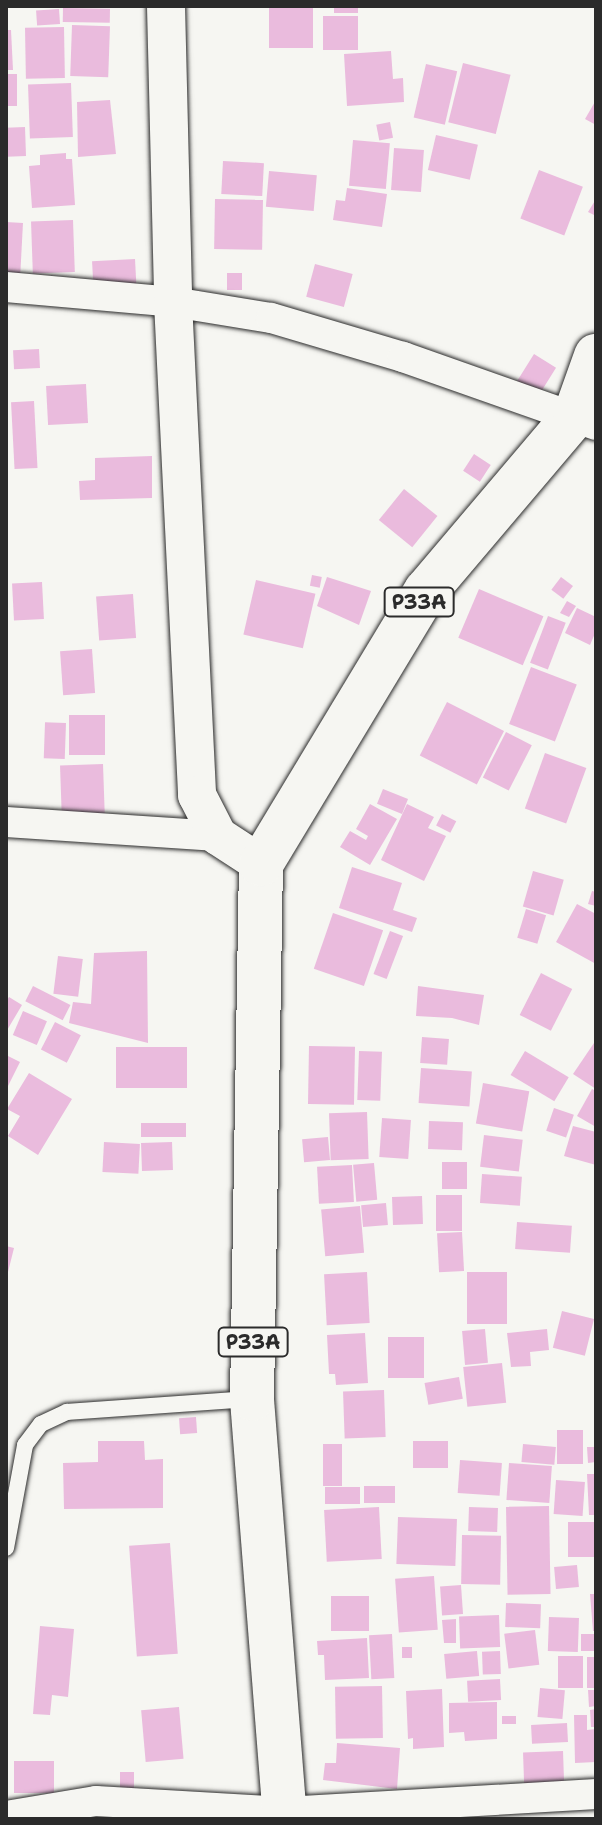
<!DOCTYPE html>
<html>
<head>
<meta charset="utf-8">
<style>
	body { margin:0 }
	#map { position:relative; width:602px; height:1825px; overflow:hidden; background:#f6f6f2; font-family:"Shantell Sans",sans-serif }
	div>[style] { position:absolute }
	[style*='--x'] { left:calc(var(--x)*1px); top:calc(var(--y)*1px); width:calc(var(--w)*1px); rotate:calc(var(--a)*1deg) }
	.building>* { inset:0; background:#eabbdd; transform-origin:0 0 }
	.roads { filter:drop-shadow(0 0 2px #2b2b2b) drop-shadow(0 0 2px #2b2b2b) }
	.service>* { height:16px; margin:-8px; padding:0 8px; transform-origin:8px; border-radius:8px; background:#f6f6f2 }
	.minor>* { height:30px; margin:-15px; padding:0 15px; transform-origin:15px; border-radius:15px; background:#f6f6f2 }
	.tertiary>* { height:38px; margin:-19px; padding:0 19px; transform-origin:19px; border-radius:19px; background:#f6f6f2 }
	.primary>* { height:44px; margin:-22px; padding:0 22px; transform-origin:22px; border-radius:22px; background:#f6f6f2 }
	span { translate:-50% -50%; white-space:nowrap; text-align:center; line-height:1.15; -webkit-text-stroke:8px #f6f6f2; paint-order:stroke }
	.shield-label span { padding:2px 6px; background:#f6f6f2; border:2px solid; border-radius:6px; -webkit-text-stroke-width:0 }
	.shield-label { font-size:20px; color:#2b2b2b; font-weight:700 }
	.frame { position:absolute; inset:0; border:8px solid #2b2b2b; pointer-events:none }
</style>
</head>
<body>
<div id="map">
	<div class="building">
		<div style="left:269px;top:6px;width:44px;height:42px"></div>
		<div style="left:334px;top:6px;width:24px;height:7px"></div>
		<div style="left:63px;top:8px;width:47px;height:14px;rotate:1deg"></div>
		<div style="left:59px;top:9px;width:15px;height:23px;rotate:86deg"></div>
		<div style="left:358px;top:16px;width:34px;height:35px;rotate:90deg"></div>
		<div style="left:72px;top:25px;width:38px;height:51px;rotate:2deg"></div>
		<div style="left:64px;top:27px;width:51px;height:39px;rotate:89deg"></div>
		<div style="clip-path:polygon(6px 30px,11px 30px,13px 70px,6px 70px)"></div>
		<div style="clip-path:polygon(391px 51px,393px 79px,403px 78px,404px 102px,347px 106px,344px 54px)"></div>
		<div style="left:463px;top:63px;width:49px;height:61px;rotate:14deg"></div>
		<div style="left:426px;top:64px;width:32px;height:55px;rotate:13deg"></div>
		<div style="left:17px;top:74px;width:32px;height:11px;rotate:90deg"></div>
		<div style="left:71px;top:83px;width:54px;height:43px;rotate:88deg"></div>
		<div style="clip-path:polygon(110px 100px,116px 154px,78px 157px,77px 102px)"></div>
		<div style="clip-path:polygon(596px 100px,596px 125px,585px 119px)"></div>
		<div style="left:390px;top:122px;width:16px;height:14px;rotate:79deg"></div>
		<div style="left:25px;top:127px;width:29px;height:19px;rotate:88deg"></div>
		<div style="left:436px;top:135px;width:43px;height:36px;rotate:13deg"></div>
		<div style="left:353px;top:140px;width:37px;height:46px;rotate:5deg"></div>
		<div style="left:394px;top:148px;width:30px;height:42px;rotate:4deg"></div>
		<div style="clip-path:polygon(66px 153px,66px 159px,72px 159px,75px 205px,32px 208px,29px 166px,40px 165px,40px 155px)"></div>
		<div style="left:223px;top:161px;width:41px;height:33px;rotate:3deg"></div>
		<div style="left:539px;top:170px;width:47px;height:52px;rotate:21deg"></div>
		<div style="left:269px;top:171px;width:48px;height:36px;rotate:5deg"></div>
		<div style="clip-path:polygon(347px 188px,387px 194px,382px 227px,333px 220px,336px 200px,345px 201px)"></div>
		<div style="left:215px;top:199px;width:48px;height:50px;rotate:1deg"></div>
		<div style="clip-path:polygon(596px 199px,596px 216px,588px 212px)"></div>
		<div style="left:73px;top:220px;width:52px;height:42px;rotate:88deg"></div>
		<div style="left:6px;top:222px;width:17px;height:52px;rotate:3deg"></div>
		<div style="left:135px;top:259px;width:35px;height:43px;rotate:87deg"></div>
		<div style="left:315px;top:264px;width:39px;height:34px;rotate:15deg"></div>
		<div style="left:227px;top:273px;width:15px;height:17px"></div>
		<div style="left:39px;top:349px;width:19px;height:26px;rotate:87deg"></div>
		<div style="left:534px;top:354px;width:26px;height:49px;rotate:32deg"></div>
		<div style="left:86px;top:384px;width:39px;height:40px;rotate:87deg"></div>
		<div style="left:34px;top:401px;width:67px;height:23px;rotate:87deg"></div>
		<div style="left:474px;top:454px;width:20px;height:20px;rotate:33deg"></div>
		<div style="clip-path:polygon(152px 456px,152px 498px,80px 500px,79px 481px,95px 480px,95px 458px)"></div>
		<div style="left:404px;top:489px;width:43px;height:40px;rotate:39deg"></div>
		<div style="left:312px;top:575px;width:10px;height:11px;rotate:11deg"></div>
		<div style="clip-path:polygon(327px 577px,371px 591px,359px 625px,317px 606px)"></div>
		<div style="left:561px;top:577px;width:15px;height:16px;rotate:37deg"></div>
		<div style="left:256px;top:580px;width:61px;height:56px;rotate:13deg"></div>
		<div style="left:42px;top:582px;width:37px;height:30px;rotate:87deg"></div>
		<div style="left:479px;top:589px;width:70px;height:53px;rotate:23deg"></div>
		<div style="left:133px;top:594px;width:44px;height:37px;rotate:86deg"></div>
		<div style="clip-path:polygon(567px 601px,576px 606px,569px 617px,560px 613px)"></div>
		<div style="clip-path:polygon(577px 608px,596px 617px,596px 631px,590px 645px,565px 633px)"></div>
		<div style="left:548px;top:616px;width:19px;height:50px;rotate:21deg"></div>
		<div style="left:92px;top:649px;width:44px;height:32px;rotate:86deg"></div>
		<div style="left:531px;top:667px;width:49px;height:61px;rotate:21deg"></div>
		<div style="left:447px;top:702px;width:64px;height:60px;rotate:27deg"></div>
		<div style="left:69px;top:715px;width:36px;height:40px"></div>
		<div style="left:66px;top:723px;width:36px;height:21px;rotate:92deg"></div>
		<div style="left:506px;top:732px;width:29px;height:51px;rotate:27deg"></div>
		<div style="left:545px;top:753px;width:44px;height:59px;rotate:20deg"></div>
		<div style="left:103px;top:764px;width:54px;height:43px;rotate:88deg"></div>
		<div style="left:383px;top:789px;width:27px;height:16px;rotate:22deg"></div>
		<div style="clip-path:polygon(370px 804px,397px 819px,370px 865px,340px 847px,350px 831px,366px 840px,368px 836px,356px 829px)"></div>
		<div style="clip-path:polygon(407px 804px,434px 817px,428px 828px,446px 836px,424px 881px,381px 860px)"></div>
		<div style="left:442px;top:814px;width:16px;height:13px;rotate:27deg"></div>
		<div style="clip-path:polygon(352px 867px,402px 883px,393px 910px,417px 918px,412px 932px,339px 908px)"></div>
		<div style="left:533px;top:871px;width:32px;height:37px;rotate:16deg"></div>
		<div style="clip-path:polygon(592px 891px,596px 892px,596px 906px,588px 904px)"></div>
		<div style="clip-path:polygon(577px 904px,596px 914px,596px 964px,556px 942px)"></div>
		<div style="left:526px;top:909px;width:21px;height:30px;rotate:17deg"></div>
		<div style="left:333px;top:913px;width:53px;height:59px;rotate:19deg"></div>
		<div style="left:390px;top:931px;width:14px;height:46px;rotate:21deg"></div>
		<div style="clip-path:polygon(147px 951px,148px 1043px,69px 1023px,73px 1002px,91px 1004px,94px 953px)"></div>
		<div style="left:58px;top:956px;width:25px;height:38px;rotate:7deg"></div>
		<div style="left:541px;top:973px;width:35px;height:47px;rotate:27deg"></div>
		<div style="left:33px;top:986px;width:42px;height:17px;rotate:27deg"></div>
		<div style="clip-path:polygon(418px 986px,484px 995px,479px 1025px,452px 1018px,416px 1016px)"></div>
		<div style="clip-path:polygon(9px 997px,22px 1005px,6px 1032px,6px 1002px)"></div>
		<div style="left:23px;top:1011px;width:26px;height:26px;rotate:23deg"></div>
		<div style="left:55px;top:1022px;width:29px;height:31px;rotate:27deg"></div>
		<div style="left:422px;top:1037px;width:27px;height:26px;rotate:4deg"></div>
		<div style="clip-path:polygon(596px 1040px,596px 1089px,573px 1074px)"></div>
		<div style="left:309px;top:1046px;width:46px;height:58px;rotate:1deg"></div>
		<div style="left:187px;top:1047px;width:41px;height:71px;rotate:90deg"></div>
		<div style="left:359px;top:1051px;width:23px;height:49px;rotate:2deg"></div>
		<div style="left:525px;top:1051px;width:51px;height:28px;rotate:31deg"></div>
		<div style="clip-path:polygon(6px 1055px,20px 1062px,6px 1090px)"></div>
		<div style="left:421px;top:1068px;width:51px;height:35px;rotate:4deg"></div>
		<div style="clip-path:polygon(29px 1073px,72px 1099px,38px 1155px,8px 1136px,20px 1116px,7px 1109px)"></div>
		<div style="left:483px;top:1083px;width:47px;height:41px;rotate:10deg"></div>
		<div style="clip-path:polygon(592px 1089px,596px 1091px,596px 1127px,577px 1116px)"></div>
		<div style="left:554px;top:1108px;width:21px;height:24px;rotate:19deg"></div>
		<div style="left:367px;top:1112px;width:47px;height:38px;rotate:88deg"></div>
		<div style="left:382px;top:1118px;width:29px;height:39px;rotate:4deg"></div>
		<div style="left:429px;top:1121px;width:34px;height:28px;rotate:2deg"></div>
		<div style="left:186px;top:1123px;width:14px;height:45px;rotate:90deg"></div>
		<div style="clip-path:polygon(573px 1126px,596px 1132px,596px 1165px,564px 1156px)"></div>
		<div style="left:484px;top:1135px;width:39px;height:32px;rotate:7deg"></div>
		<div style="left:328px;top:1137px;width:23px;height:26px;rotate:85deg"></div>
		<div style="left:104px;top:1142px;width:36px;height:30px;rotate:3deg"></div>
		<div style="left:172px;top:1142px;width:28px;height:31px;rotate:88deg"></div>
		<div style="left:442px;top:1162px;width:25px;height:27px"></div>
		<div style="left:374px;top:1163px;width:37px;height:21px;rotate:85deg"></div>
		<div style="left:352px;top:1165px;width:37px;height:35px;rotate:87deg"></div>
		<div style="left:482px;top:1174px;width:40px;height:29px;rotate:4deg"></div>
		<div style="left:436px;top:1195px;width:26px;height:36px"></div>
		<div style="left:422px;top:1196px;width:28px;height:30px;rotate:88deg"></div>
		<div style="left:386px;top:1203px;width:22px;height:25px;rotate:85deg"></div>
		<div style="left:360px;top:1206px;width:47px;height:39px;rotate:85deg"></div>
		<div style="left:517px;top:1222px;width:55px;height:27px;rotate:4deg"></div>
		<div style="left:462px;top:1232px;width:39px;height:25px;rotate:87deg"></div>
		<div style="clip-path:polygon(6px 1246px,14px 1248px,7px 1276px,6px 1276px)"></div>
		<div style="left:367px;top:1272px;width:51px;height:43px;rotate:87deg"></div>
		<div style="left:467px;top:1272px;width:40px;height:52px"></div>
		<div style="left:562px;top:1311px;width:33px;height:38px;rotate:14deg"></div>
		<div style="left:485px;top:1329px;width:34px;height:23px;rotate:85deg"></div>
		<div style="clip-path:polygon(547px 1329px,549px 1350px,530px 1352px,531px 1366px,511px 1367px,507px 1333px)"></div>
		<div style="clip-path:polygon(365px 1333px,368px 1383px,336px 1385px,335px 1374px,329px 1374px,327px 1335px)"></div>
		<div style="left:388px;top:1337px;width:36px;height:41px"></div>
		<div style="left:502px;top:1363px;width:40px;height:39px;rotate:84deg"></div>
		<div style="left:459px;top:1377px;width:22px;height:35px;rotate:80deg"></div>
		<div style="left:384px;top:1390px;width:47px;height:41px;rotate:88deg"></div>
		<div style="left:196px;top:1417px;width:16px;height:17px;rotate:86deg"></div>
		<div style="left:583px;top:1430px;width:34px;height:26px;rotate:90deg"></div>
		<div style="clip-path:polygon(98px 1441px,144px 1441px,145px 1460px,163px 1459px,163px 1508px,64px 1509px,63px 1463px,98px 1462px)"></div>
		<div style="left:413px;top:1441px;width:35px;height:27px"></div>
		<div style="left:323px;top:1444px;width:19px;height:42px"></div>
		<div style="left:523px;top:1444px;width:33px;height:18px;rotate:5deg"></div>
		<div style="clip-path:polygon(587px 1447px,596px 1447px,596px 1462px,588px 1463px)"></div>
		<div style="left:460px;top:1460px;width:42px;height:33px;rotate:4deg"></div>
		<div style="left:509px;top:1463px;width:43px;height:37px;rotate:4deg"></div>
		<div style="clip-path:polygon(587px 1474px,596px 1474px,596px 1515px,589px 1515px)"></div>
		<div style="left:556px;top:1480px;width:29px;height:34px;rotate:4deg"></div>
		<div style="left:395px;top:1486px;width:17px;height:31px;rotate:90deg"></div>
		<div style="left:360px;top:1487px;width:17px;height:35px;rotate:90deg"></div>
		<div style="left:549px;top:1506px;width:88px;height:43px;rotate:89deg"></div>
		<div style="left:379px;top:1507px;width:52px;height:55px;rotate:87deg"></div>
		<div style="left:469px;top:1507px;width:29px;height:24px;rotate:2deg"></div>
		<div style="left:398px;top:1517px;width:59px;height:47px;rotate:2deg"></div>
		<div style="left:596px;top:1522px;width:35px;height:28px;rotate:90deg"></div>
		<div style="left:462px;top:1535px;width:39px;height:49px;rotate:1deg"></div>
		<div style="left:170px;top:1543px;width:111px;height:41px;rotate:86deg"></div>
		<div style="left:577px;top:1565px;width:22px;height:23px;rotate:85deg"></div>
		<div style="left:434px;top:1576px;width:54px;height:39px;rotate:86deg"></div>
		<div style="left:461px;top:1585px;width:29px;height:21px;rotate:86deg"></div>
		<div style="clip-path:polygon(590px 1594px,596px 1594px,596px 1631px,593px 1631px)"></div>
		<div style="left:331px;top:1596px;width:38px;height:35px"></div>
		<div style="left:506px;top:1603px;width:35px;height:24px;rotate:2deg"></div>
		<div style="left:499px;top:1615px;width:32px;height:40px;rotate:88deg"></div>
		<div style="left:549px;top:1617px;width:30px;height:34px;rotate:2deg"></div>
		<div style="clip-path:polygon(456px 1619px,456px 1643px,444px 1643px,442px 1620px)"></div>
		<div style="clip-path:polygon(40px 1626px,74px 1629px,68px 1697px,52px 1695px,50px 1715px,33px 1714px)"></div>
		<div style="left:535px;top:1630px;width:35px;height:31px;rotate:83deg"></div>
		<div style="left:392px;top:1634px;width:44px;height:23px;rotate:87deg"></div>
		<div style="left:581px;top:1634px;width:15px;height:17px"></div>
		<div style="clip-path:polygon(367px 1638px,369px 1678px,325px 1680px,324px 1655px,318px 1655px,317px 1641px)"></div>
		<div style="left:402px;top:1647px;width:10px;height:11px"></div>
		<div style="left:477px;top:1651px;width:25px;height:33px;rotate:85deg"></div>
		<div style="left:500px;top:1651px;width:23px;height:18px;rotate:88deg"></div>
		<div style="left:558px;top:1656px;width:25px;height:32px"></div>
		<div style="left:587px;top:1657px;width:9px;height:31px"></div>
		<div style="left:500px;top:1679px;width:21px;height:33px;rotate:87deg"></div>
		<div style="left:382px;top:1686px;width:52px;height:47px;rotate:89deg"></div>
		<div style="left:540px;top:1688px;width:25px;height:29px;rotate:5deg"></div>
		<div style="clip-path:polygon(442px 1689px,444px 1747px,413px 1749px,413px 1738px,408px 1739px,406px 1691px)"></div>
		<div style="clip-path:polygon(588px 1690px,596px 1690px,596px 1706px,589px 1707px)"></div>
		<div style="clip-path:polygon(497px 1702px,497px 1739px,465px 1741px,464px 1732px,449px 1733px,449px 1703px)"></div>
		<div style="left:179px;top:1707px;width:52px;height:38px;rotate:85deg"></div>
		<div style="clip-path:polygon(596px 1709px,596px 1727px,591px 1727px,590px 1710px)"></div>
		<div style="clip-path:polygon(574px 1715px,587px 1715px,587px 1730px,596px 1729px,596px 1762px,575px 1763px)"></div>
		<div style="left:502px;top:1716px;width:14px;height:8px"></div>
		<div style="left:567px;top:1723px;width:19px;height:36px;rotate:87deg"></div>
		<div style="clip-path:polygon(337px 1743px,400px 1748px,397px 1789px,323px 1780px,325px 1763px,336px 1763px)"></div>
		<div style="left:563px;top:1751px;width:31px;height:40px;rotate:88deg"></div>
		<div style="left:54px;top:1761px;width:32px;height:40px;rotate:90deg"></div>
		<div style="left:120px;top:1772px;width:14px;height:16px"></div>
	</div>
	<div class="roads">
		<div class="service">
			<div style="--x:6;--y:1548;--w:105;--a:-79.5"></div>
			<div style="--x:25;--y:1445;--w:26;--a:-53"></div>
			<div style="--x:41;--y:1424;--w:29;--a:-25"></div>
			<div style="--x:67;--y:1412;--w:182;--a:-4.1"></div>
		</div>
		<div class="minor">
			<div style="--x:6;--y:287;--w:168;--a:5.1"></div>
			<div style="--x:173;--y:302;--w:99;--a:9.3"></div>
			<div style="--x:271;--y:318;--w:138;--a:16.5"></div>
			<div style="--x:403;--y:357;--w:205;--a:19.4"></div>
			<div style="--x:6;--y:822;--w:212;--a:3.8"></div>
			<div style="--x:6;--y:1816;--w:91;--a:-9.5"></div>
			<div style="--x:96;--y:1801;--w:189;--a:3.3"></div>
			<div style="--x:285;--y:1812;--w:312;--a:-3.3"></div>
		</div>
		<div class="tertiary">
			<div style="--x:166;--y:6;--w:296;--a:88.6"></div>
			<div style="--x:173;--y:302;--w:494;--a:87.2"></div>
			<div style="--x:197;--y:795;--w:46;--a:62.9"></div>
			<div style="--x:218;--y:836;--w:51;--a:33.1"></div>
		</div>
		<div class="primary">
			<div style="--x:285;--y:1819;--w:421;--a:-94.5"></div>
			<div style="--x:252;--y:1399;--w:535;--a:-89.04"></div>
			<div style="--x:261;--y:864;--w:319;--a:-58.9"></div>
			<div style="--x:426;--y:591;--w:231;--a:-49.7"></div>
			<div style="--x:575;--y:415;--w:63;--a:-70.4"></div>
		</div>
	</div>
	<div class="shield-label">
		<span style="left:419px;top:602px">P33A</span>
		<span style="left:253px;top:1342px">P33A</span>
	</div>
	<div class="frame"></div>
</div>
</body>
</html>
